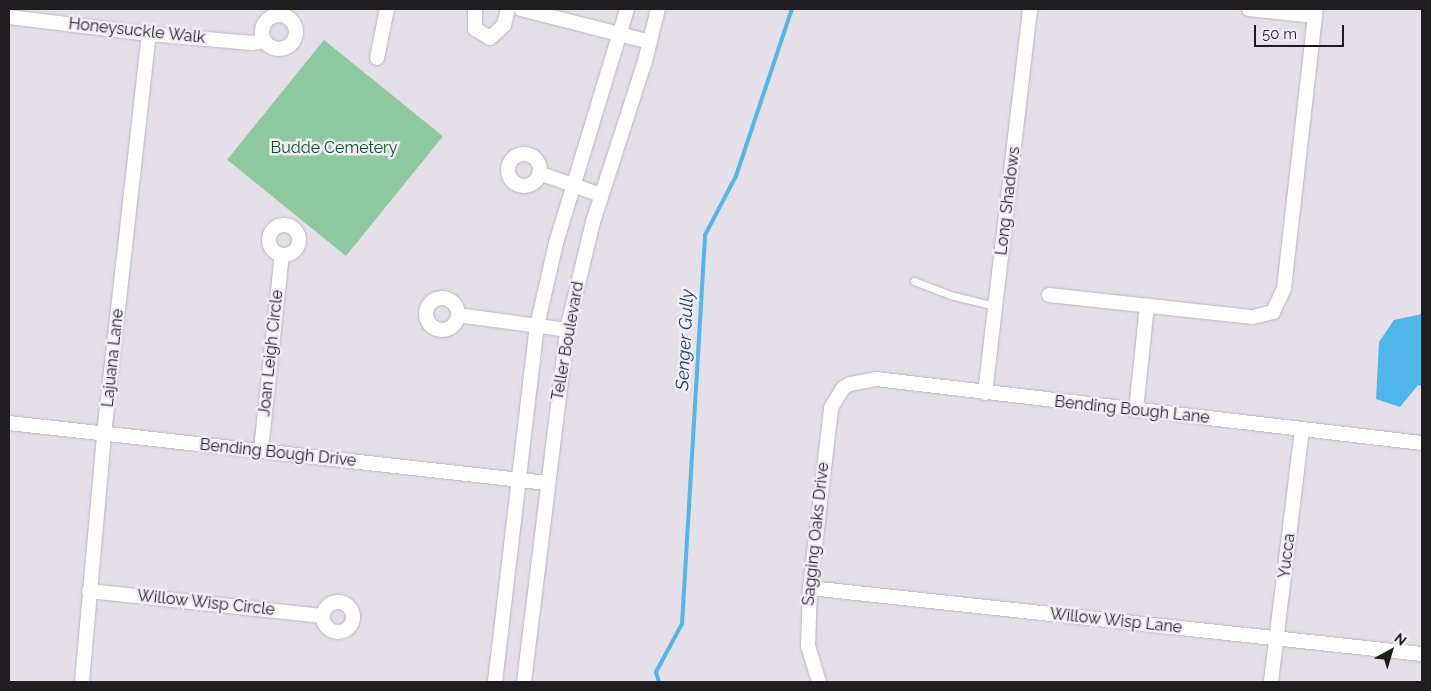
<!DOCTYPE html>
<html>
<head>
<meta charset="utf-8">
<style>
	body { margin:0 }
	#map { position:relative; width:1431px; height:691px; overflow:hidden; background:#e5dfe8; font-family:Raleway,sans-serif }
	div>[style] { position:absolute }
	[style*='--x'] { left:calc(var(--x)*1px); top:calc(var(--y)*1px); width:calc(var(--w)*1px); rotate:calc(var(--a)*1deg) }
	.green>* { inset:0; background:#8dc89e; transform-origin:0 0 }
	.water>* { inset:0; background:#51b7eb }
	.stream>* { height:4px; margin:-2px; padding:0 2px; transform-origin:2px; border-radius:2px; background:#51b7eb }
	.roads { filter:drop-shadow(0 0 1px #bab4bd) drop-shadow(0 0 1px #bab4bd) }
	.service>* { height:7px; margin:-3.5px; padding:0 3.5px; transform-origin:3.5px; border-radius:3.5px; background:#fff }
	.minor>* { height:14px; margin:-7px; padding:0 7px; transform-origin:7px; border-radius:7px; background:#fff }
	.minor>.ring { margin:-7px; padding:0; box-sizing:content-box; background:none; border:14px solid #fff; border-radius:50% }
	span { translate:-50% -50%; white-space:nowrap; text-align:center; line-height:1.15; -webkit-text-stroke:5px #f2ecf5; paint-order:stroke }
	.street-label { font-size:16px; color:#1f1d20 }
	.park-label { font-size:16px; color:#0d502a }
	.water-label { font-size:18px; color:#184359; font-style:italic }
	.frame { position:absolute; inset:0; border:10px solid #1f1d20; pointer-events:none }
	.north { position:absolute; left:1366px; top:626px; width:50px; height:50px; -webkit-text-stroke:4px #f2ecf5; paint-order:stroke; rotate:39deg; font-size:14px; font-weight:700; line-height:20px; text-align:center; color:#1f1d20 }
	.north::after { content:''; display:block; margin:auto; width:18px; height:22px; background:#1f1d20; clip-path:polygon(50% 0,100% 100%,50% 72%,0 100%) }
	.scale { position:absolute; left:1254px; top:25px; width:90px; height:22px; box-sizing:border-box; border:2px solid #1f1d20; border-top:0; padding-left:6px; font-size:15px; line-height:18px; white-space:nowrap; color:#1f1d20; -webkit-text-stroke:4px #f2ecf5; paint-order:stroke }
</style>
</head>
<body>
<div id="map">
	<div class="green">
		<div style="left:324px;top:40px;width:153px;height:154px;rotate:39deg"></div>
	</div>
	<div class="water">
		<div style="clip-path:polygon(1422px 314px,1422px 386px,1418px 385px,1400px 407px,1376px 399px,1379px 342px,1394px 320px)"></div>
	</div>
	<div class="stream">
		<div style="--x:659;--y:682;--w:10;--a:-107"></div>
		<div style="--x:656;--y:672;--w:55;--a:-61.6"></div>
		<div style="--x:682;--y:624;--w:390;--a:-86.6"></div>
		<div style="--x:705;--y:235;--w:67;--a:-62.3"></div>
		<div style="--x:736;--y:176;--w:176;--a:-71.5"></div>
	</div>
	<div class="roads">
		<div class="service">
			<div style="--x:914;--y:281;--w:39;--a:21"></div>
			<div style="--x:950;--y:295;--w:46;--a:13.7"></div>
		</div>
		<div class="minor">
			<div style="--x:475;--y:9;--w:20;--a:90"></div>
			<div style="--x:475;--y:29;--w:17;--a:31"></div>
			<div style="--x:490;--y:38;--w:19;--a:-43"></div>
			<div style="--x:504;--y:25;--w:16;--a:-76"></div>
			<div style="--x:521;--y:9;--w:133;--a:14.3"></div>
			<div style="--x:1249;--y:9;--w:66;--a:6.1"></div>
			<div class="ring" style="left:262px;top:15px;width:20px;height:20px"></div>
			<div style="--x:9;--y:17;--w:141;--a:6.9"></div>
			<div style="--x:149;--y:34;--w:103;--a:5"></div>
			<div style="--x:252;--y:43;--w:12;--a:-9"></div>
			<div style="--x:377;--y:58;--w:50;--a:-78.5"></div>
			<div class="ring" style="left:508px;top:154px;width:18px;height:18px"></div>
			<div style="--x:539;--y:173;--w:66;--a:19.5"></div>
			<div class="ring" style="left:269px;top:225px;width:16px;height:16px"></div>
			<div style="--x:1049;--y:295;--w:205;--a:6.2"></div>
			<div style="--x:1253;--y:317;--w:21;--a:-14"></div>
			<div style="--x:1273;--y:312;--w:26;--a:-65"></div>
			<div style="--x:1284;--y:288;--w:281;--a:-83.5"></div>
			<div class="ring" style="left:426px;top:298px;width:18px;height:18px"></div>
			<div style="--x:458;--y:315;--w:110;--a:7.8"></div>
			<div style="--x:985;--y:393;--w:387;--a:-83.3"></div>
			<div style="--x:1136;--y:410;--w:105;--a:-84"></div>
			<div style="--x:9;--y:423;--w:541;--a:6.36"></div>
			<div style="--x:261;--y:450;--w:196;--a:-83.9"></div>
			<div style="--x:810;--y:588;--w:616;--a:6.16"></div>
			<div style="--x:89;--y:591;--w:235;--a:6.1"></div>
			<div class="ring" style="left:323px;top:602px;width:16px;height:16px"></div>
			<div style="--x:82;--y:682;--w:249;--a:-84.9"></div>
			<div style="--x:104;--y:434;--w:403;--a:-83.6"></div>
			<div style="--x:495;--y:682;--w:358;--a:-83.3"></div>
			<div style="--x:537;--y:326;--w:85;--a:-77.1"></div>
			<div style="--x:556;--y:243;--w:245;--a:-73.1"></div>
			<div style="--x:524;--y:682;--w:355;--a:-83"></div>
			<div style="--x:567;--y:330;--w:111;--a:-76.5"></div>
			<div style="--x:593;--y:222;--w:169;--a:-72.1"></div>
			<div style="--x:645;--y:61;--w:54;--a:-76"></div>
			<div style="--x:819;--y:682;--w:37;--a:-107"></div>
			<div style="--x:808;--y:647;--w:59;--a:-88.1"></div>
			<div style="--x:810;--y:588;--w:181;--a:-83.3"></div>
			<div style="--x:831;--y:408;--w:23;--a:-59"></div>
			<div style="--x:843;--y:388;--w:8;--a:-30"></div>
			<div style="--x:850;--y:384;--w:26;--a:-11"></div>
			<div style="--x:876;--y:379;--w:550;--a:6.69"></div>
			<div style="--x:1271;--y:682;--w:255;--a:-83"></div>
		</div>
	</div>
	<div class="street-label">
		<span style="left:137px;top:31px;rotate:6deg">Honeysuckle Walk</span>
		<span style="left:1008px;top:201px;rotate:-83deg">Long Shadows</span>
		<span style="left:568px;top:341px;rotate:-80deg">Teller Boulevard</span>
		<span style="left:271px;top:353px;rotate:-84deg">Joan Leigh Circle</span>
		<span style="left:113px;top:358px;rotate:-84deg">Lajuana Lane</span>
		<span style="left:1132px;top:410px;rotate:6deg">Bending Bough Lane</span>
		<span style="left:278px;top:453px;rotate:6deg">Bending Bough Drive</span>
		<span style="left:816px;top:534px;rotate:-84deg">Sagging Oaks Drive</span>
		<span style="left:1287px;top:556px;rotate:-83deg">Yucca</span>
		<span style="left:206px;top:603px;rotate:6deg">Willow Wisp Circle</span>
		<span style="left:1116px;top:621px;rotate:6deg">Willow Wisp Lane</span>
	</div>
	<div class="park-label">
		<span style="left:334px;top:148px">Budde Cemetery</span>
	</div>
	<div class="water-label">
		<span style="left:685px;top:340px;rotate:-87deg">Senger Gully</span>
	</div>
	<div class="frame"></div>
	<div class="north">N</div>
	<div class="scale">50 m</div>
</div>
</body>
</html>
